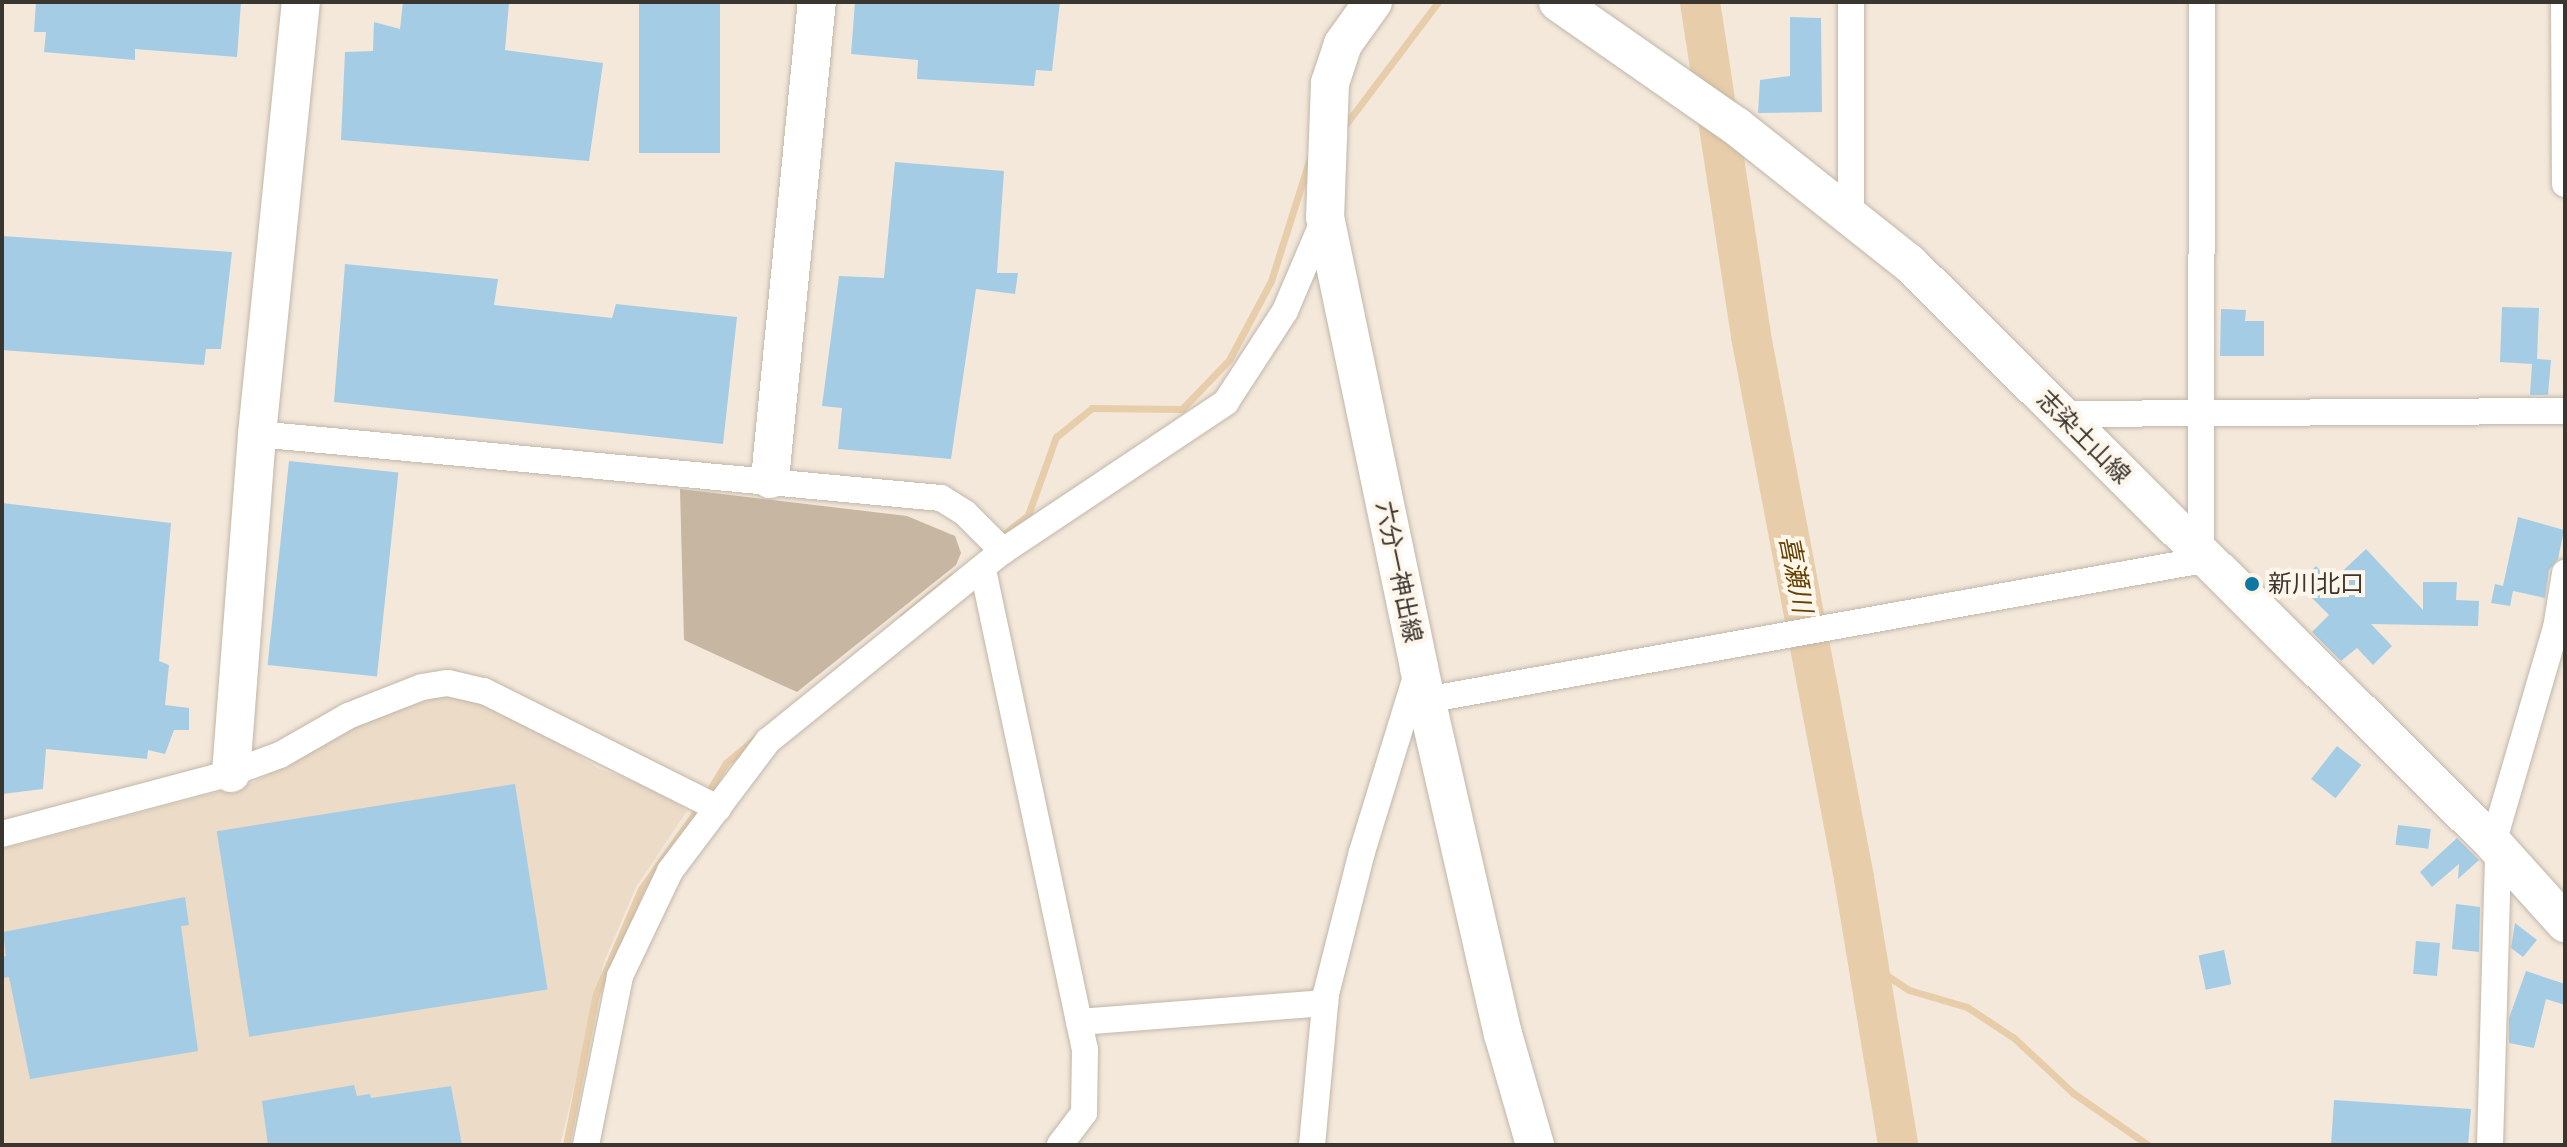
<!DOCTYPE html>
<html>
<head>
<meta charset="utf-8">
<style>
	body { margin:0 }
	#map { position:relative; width:2567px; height:1147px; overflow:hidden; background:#f3e8da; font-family:"Public Sans","Noto Sans JP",sans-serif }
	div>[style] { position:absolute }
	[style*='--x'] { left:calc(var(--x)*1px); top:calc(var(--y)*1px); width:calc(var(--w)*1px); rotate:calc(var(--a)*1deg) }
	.built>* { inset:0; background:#ebdbc7 }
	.green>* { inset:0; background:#c7b6a2 }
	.stream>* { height:7px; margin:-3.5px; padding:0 3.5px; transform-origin:3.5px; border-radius:3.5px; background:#e7cdaa }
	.river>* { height:40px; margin:-20px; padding:0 20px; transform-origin:20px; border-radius:20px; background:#e7cdaa }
	.building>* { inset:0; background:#a4cde5; transform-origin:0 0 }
	.roads { filter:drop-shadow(0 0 2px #c1b7a9) drop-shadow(0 0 2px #c1b7a9) }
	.street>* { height:26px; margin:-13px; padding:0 13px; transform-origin:13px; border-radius:13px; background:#fff }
	.secondary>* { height:38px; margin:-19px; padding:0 19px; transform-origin:19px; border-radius:19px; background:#fff }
	.dots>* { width:22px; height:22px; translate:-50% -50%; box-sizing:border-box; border:4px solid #fff6eb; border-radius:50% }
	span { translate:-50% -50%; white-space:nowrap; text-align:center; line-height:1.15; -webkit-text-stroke:8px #fff6eb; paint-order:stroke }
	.street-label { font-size:24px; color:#39352f }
	.poi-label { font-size:24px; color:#39352f }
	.left { translate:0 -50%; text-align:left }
	.water-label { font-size:26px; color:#644101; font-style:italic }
	.frame { position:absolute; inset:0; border:4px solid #39352f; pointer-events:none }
</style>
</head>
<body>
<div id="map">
	<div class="built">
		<div style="clip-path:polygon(456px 691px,564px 745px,597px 768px,657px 789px,687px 811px,636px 887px,604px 962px,560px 1145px,2px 1145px,2px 849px,253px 783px,362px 722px)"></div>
	</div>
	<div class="green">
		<div style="clip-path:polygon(680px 489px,907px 516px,955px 536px,961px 553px,956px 565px,797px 692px,684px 640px)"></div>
	</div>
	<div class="stream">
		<div style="--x:1343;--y:128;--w:158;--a:-53"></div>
		<div style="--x:999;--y:538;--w:37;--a:-38"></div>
		<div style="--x:1028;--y:515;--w:83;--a:-70.3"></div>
		<div style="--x:1056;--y:437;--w:46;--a:-38.9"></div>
		<div style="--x:1092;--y:408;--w:90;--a:0.6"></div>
		<div style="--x:1182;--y:409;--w:68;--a:-46.2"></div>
		<div style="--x:1229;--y:360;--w:89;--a:-62"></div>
		<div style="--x:1271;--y:281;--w:135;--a:-72.4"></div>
		<div style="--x:903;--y:616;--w:63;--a:-39.2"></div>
		<div style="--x:706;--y:796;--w:39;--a:-59"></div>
		<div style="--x:726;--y:763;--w:42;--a:-40.2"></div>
		<div style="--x:1868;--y:963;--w:49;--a:33.4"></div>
		<div style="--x:1909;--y:990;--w:60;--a:16.3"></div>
		<div style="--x:1967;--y:1007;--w:56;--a:33.4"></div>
		<div style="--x:2014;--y:1038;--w:81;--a:43"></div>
		<div style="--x:2073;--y:1093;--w:91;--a:34.7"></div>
		<div style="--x:566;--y:1145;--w:154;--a:-78.8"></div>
		<div style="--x:596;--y:994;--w:114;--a:-66.8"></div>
		<div style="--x:641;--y:889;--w:102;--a:-54.6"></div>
	</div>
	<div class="river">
		<div style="--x:1700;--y:2;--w:338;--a:81.3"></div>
		<div style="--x:1751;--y:336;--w:552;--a:79.24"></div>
		<div style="--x:1854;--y:878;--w:271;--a:80.6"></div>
	</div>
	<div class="building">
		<div style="clip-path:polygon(36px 2px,241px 2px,237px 57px,135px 49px,135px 60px,44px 52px,46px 32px,34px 32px)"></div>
		<div style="clip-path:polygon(403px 2px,509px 2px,505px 50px,603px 63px,589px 161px,341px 140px,345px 52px,373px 51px,374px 22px,400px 29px)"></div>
		<div style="left:639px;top:2px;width:81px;height:151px"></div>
		<div style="clip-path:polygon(855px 2px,1060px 2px,1052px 71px,1036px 70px,1034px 86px,917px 79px,918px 60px,851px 54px)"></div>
		<div style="clip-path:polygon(1790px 17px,1821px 18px,1822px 112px,1758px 113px,1760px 80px,1790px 76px)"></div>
		<div style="clip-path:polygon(895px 162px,1004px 171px,997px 273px,1018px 273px,1015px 294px,976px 289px,951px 459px,838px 449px,842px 408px,822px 406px,839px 276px,884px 278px)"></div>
		<div style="clip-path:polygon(2px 236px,232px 252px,221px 349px,206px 349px,204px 365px,2px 350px)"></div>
		<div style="clip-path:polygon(345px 264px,498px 279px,494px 305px,612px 318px,616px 304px,737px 317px,723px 444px,334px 402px)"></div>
		<div style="clip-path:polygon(2502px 307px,2539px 308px,2537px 359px,2551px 360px,2548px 395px,2530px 395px,2532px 364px,2500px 362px)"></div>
		<div style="clip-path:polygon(2221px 309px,2246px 310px,2245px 321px,2264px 321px,2264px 356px,2220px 356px)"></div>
		<div style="left:289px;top:461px;width:110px;height:205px;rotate:6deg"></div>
		<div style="clip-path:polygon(2px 503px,171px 523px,159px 661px,169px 665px,165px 705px,189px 708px,189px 730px,174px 730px,165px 754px,148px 750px,147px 759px,46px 749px,43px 789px,2px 794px)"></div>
		<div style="clip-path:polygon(2518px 517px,2564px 530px,2558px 559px,2549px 570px,2545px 598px,2513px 591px,2510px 606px,2491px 603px,2495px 584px,2503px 586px)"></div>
		<div style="clip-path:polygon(2366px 549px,2423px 610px,2423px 582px,2457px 582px,2456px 600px,2479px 601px,2478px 626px,2371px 624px,2392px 646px,2373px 665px,2357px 648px,2341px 661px,2312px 632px,2329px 615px,2298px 584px,2316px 566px,2331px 582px)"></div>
		<div style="left:2337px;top:746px;width:31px;height:42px;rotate:38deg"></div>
		<div style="left:515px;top:784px;width:208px;height:302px;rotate:81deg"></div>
		<div style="left:2398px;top:825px;width:33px;height:20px;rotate:7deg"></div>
		<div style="clip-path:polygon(2457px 838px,2479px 860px,2458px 879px,2459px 864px,2432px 887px,2420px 872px)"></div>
		<div style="clip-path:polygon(185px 897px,189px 925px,181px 926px,198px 1051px,30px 1079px,9px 977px,2px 978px,2px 957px,6px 956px,3px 932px)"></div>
		<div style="clip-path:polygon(2456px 904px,2480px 907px,2479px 952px,2452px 949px)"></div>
		<div style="clip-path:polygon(2515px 923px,2537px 940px,2523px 957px,2511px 948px)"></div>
		<div style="left:2416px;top:941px;width:24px;height:33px;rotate:5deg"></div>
		<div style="left:2224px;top:950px;width:35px;height:26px;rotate:78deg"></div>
		<div style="clip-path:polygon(2526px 971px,2565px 984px,2565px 1005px,2546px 999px,2534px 1048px,2509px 1043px,2509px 1018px)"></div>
		<div style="clip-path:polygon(354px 1085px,357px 1096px,370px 1094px,371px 1098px,451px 1086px,462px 1145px,268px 1145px,262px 1101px)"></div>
		<div style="clip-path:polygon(2334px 1100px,2471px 1109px,2468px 1145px,2331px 1145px)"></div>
	</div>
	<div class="roads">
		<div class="street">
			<div style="--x:2564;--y:2;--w:182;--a:89.7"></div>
			<div style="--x:1851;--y:213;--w:211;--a:-90"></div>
			<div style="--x:2060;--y:414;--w:505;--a:-0.34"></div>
			<div style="--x:257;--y:434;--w:687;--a:5.35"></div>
			<div style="--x:941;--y:498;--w:28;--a:32"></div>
			<div style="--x:965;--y:513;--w:54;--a:45"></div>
			<div style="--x:2201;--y:554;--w:552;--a:-89.9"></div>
			<div style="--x:983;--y:570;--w:490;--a:78"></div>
			<div style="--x:1085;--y:1049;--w:64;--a:90.9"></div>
			<div style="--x:1084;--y:1113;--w:40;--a:127"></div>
			<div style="--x:1426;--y:700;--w:796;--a:-10.21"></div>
			<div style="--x:2;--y:834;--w:237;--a:-14.9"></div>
			<div style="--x:231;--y:773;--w:52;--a:-20.2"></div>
			<div style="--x:280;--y:755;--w:78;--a:-29.8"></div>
			<div style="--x:348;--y:716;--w:79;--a:-21.4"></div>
			<div style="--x:422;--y:687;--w:26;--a:-9"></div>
			<div style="--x:448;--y:683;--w:37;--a:13"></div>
			<div style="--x:484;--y:691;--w:262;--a:26.6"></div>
			<div style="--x:2493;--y:843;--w:224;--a:-73.7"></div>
			<div style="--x:2556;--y:628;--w:56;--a:-80.7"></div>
			<div style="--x:1079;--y:1022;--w:247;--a:-4.4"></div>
			<div style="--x:586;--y:1145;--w:172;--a:-78.6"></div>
			<div style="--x:620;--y:976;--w:116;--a:-64.5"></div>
			<div style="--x:670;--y:871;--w:163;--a:-53"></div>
			<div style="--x:768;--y:741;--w:302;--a:-39"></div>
			<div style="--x:1003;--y:551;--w:268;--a:-33.7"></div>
			<div style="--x:1226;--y:402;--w:108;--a:-57"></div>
			<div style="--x:1285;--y:311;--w:102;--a:-66.9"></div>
			<div style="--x:1312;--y:1145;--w:152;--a:-84.7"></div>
			<div style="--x:1326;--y:994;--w:146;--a:-75.8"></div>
			<div style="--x:1362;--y:852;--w:190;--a:-72.9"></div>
			<div style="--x:2490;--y:1145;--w:295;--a:-88.4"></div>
		</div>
		<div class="secondary">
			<div style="--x:1373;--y:2;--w:52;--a:125.5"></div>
			<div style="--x:1343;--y:44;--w:41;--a:108.4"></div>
			<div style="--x:1330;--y:83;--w:134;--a:92.1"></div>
			<div style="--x:1325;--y:217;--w:461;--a:78.2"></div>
			<div style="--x:1419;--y:668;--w:376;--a:77.1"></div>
			<div style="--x:1503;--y:1034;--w:116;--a:73.9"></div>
			<div style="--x:1558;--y:2;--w:217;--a:34.9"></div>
			<div style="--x:1736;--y:126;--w:221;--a:38.4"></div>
			<div style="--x:1909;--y:263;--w:823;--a:44.8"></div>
			<div style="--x:2493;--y:843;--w:108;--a:48"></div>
			<div style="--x:770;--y:479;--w:479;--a:-84.4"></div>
			<div style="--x:231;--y:773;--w:340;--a:-85.6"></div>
			<div style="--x:257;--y:434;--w:434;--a:-84.2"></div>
		</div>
	</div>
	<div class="dots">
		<div style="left:2252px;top:584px;background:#0e77a2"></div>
	</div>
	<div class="street-label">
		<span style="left:2084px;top:437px;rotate:45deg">志染土山線</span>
		<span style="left:1399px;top:572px;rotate:78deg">六分一神出線</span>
	</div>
	<div class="poi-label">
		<span class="left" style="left:2268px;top:584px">新川北口</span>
	</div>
	<div class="water-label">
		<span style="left:1796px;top:574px;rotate:79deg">喜瀬川</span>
	</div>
	<div class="frame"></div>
</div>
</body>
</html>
